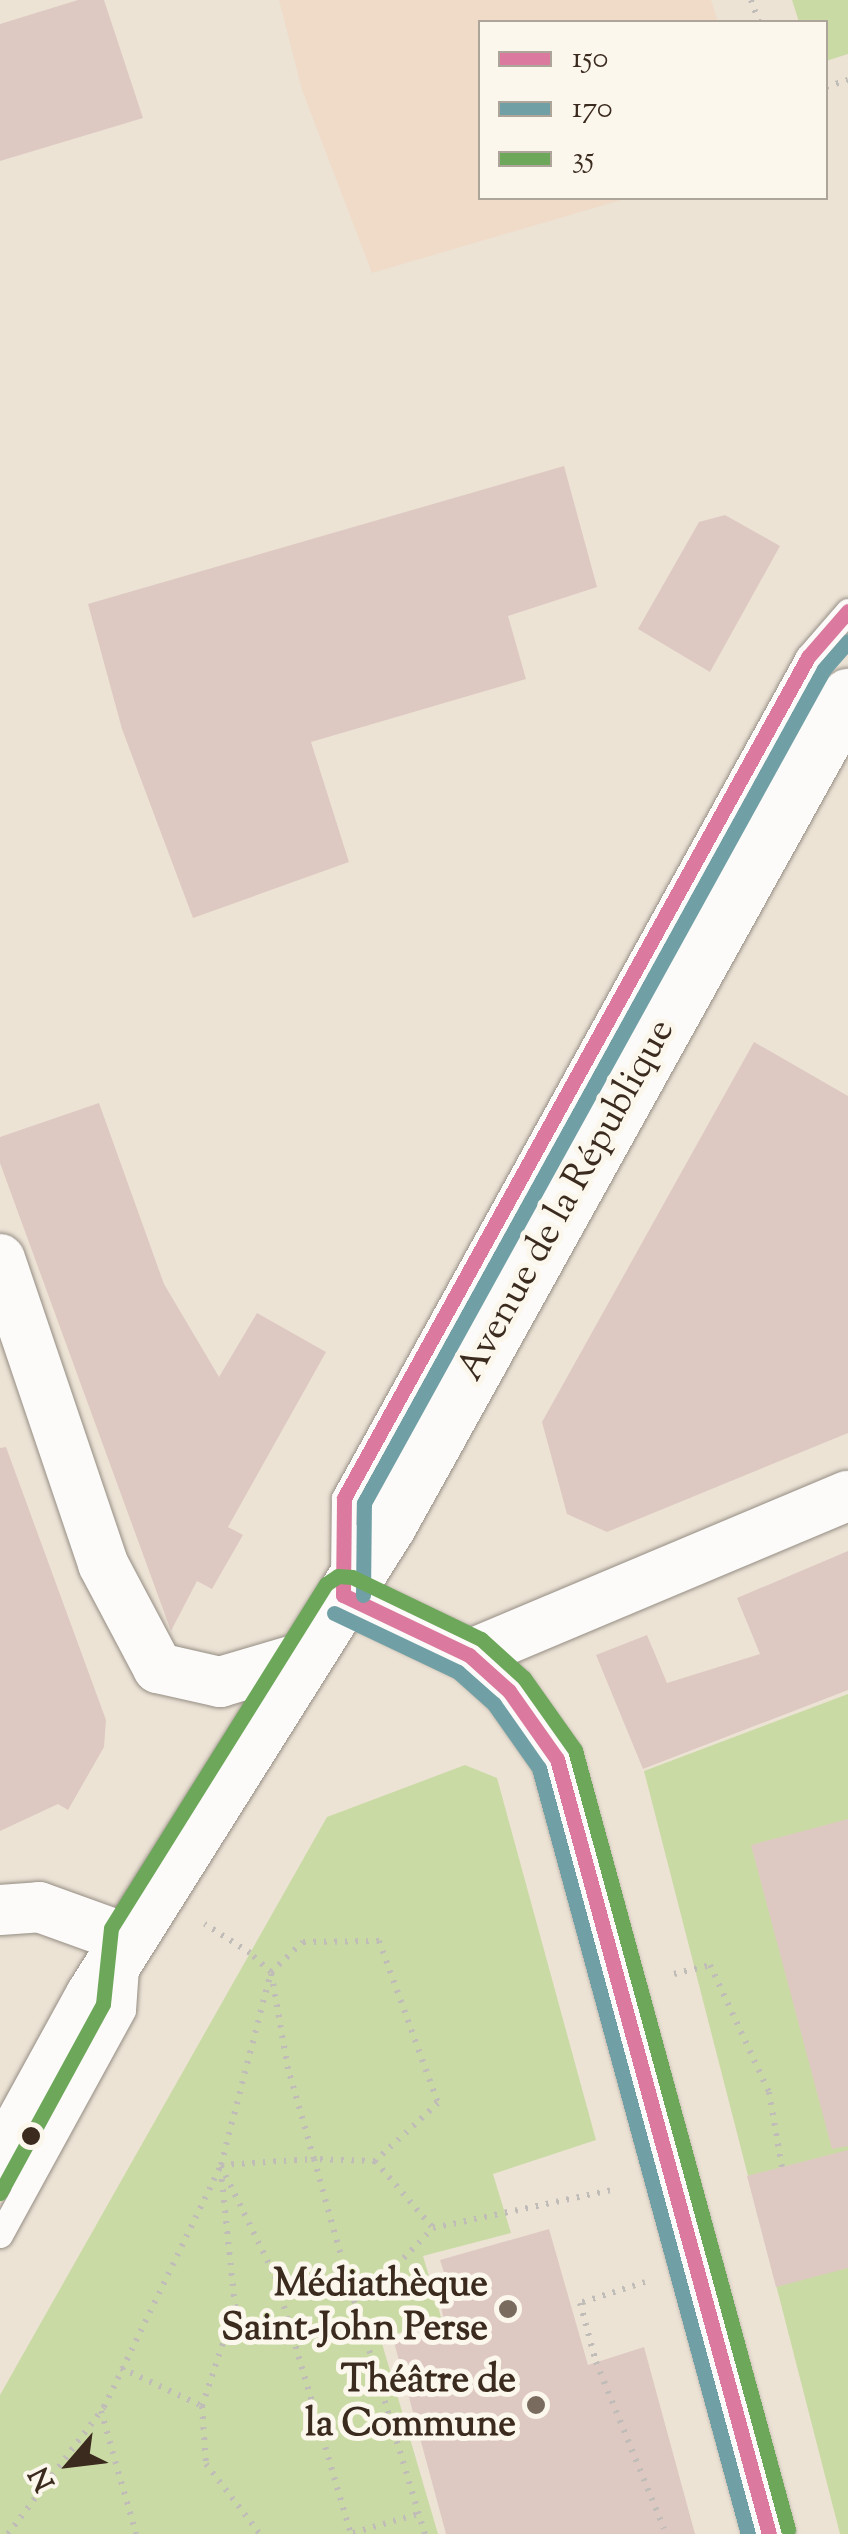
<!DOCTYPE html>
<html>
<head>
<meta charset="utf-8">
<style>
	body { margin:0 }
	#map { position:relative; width:848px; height:2534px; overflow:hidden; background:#ece3d5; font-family:"Sorts Mill Goudy",serif }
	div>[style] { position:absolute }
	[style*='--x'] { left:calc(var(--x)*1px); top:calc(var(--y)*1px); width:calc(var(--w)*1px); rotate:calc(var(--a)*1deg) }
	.built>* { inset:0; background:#efdbc8 }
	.green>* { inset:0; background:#cadaa4 }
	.building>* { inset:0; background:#dec9c2 }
	.path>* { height:6px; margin-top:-3px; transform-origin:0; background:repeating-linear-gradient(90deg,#c0bcb8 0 2.5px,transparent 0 10.5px) }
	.roads { filter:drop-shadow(0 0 2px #958d84) drop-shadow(0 0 2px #958d84) }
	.lane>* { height:25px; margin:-12.5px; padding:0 12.5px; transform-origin:12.5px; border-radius:12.5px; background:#fcfbf9 }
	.street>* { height:50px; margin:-25px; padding:0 25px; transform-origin:25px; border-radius:25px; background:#fcfbf9 }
	.secondary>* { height:55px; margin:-27.5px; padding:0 27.5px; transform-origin:27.5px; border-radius:27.5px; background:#fcfbf9 }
	.bus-1>* { height:15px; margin:-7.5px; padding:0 7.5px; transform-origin:7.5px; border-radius:7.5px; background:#db7a9e }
	.bus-2>* { height:15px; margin:-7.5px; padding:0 7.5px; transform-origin:7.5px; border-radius:7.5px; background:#70a0a5 }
	.bus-3>* { height:15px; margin:-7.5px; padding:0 7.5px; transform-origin:7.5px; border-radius:7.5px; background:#6da75a }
	.dots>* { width:28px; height:28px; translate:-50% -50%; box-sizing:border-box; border:5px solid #fbf7ec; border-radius:50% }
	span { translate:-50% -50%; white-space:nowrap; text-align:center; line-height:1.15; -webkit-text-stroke:10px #fbf7ec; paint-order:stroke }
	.street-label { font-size:38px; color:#3b2a1e }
	.poi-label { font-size:38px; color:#3b2a1e; font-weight:700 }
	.right { translate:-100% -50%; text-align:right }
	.legend { position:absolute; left:478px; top:20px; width:350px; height:180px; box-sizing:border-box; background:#fbf7ec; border:2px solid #aea59a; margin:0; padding:12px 18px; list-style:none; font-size:30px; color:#3b2a1e }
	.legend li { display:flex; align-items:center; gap:20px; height:50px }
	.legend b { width:50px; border:2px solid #aea59a }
	.north { position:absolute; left:20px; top:2414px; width:100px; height:100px; -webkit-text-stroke:8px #fbf7ec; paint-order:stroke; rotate:242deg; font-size:28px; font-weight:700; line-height:40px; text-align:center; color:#3b2a1e }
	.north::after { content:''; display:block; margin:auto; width:35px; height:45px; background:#3b2a1e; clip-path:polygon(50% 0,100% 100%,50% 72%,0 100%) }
</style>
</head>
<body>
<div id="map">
	<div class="built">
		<div style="clip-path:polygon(279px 0,711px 0,718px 22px,480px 22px,480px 198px,628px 198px,372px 273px,302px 90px)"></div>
	</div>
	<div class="green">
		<div style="clip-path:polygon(792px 0,848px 0,848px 54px,826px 61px,826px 22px,799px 22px)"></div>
		<div style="clip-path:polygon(848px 1694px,848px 2534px,840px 2534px,644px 1771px)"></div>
		<div style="clip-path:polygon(465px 1765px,497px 1778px,596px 2140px,493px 2174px,511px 2233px,423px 2256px,441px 2317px,381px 2340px,438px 2534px,0 2534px,0 2395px,327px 1817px)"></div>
	</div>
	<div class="building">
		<div style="clip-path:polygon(78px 0,104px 0,143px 118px,0 161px,0 24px)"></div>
		<div style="clip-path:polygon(564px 466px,597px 587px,508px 616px,526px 679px,311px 742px,349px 862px,193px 918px,122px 729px,88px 604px)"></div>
		<div style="clip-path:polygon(725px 515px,780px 546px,710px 672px,638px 629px,699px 522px)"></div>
		<div style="clip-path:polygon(754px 1042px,848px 1096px,848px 1433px,607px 1532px,567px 1514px,542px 1422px)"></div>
		<div style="clip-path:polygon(99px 1103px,164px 1284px,219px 1377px,257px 1313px,326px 1352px,228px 1527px,243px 1535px,212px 1589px,197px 1581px,171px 1631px,0 1163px,0 1137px)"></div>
		<div style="clip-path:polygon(6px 1447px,106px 1720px,104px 1747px,68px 1810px,58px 1804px,0 1831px,0 1448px)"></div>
		<div style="clip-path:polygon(848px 1551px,848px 1690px,643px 1769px,596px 1655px,647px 1635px,667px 1683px,760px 1654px,737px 1598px)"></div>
		<div style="clip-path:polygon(848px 1819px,848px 2146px,832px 2149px,751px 1845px)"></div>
		<div style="clip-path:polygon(848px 2150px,848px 2268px,776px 2287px,747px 2176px)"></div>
		<div style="clip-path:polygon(549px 2229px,588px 2365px,644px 2347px,695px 2534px,446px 2534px,394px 2342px,445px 2327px,439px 2295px,447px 2282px,440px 2260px)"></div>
	</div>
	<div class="path">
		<div style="--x:751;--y:0;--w:23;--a:70"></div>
		<div style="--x:826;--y:87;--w:23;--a:-18"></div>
		<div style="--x:379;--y:1941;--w:172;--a:70"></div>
		<div style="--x:438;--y:2103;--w:86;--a:137.4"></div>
		<div style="--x:375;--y:2161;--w:61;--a:-178.1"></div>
		<div style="--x:314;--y:2159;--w:94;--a:-106.1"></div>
		<div style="--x:288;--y:2069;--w:98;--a:-99.9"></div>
		<div style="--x:271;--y:1972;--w:44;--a:-43.2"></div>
		<div style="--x:303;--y:1942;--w:76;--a:-0.8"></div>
		<div style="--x:674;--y:1974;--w:37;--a:-14"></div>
		<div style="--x:710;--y:1965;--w:140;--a:65.1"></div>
		<div style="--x:769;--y:2092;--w:76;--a:80.2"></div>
		<div style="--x:375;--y:2161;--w:89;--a:49.1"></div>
		<div style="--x:221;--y:2165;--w:93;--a:-3.7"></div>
		<div style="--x:314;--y:2159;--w:130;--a:74.4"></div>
		<div style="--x:221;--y:2166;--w:123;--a:63.9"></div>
		<div style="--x:275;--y:2276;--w:269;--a:73.6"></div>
		<div style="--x:645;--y:2282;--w:68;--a:162.1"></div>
		<div style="--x:580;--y:2303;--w:61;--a:74.8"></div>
		<div style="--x:596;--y:2362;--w:180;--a:67.8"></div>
		<div style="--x:121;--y:2368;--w:89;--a:25.1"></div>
		<div style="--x:202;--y:2406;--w:58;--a:86.1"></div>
		<div style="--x:206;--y:2464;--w:88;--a:52.4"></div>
		<div style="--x:202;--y:2406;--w:104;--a:-71.6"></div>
		<div style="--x:235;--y:2307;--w:136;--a:-95.9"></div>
		<div style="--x:101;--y:2411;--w:128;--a:74.1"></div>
		<div style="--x:353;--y:2533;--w:68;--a:-16.3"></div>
		<div style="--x:8;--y:2534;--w:159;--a:-52.9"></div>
		<div style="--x:104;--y:2407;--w:269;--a:-64.2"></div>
		<div style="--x:221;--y:2165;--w:199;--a:-75.5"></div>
		<div style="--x:271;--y:1972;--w:28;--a:-138"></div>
		<div style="--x:250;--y:1953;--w:54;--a:-147.2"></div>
		<div style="--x:425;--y:2534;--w:261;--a:-106.9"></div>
		<div style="--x:349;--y:2284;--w:41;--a:-15.4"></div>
		<div style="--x:389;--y:2273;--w:63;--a:-45.6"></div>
		<div style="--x:433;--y:2228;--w:188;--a:-12"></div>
	</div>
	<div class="roads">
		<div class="lane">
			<div style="--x:343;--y:1576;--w:78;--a:-89.3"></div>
			<div style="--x:344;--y:1498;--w:961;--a:-61.11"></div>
			<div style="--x:808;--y:657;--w:61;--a:-49"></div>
			<div style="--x:0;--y:2235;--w:256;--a:-61.3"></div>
			<div style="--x:123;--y:2010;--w:43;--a:-86"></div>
		</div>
		<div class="street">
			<div style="--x:0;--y:1259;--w:322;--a:71.3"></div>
			<div style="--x:103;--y:1564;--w:118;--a:62.1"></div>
			<div style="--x:158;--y:1668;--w:64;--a:12.7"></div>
			<div style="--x:220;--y:1682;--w:84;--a:-16.5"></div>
			<div style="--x:343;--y:1595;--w:140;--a:25.5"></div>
			<div style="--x:469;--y:1655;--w:54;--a:42"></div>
			<div style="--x:509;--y:1691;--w:83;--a:54.8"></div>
			<div style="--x:557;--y:1759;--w:803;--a:74.7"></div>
			<div style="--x:469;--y:1655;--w:411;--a:-22.8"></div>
			<div style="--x:0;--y:1910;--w:39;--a:-4"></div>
			<div style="--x:39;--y:1907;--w:95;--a:19.8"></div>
		</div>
		<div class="secondary">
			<div style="--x:0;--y:2164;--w:193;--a:-61.2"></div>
			<div style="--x:93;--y:1995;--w:556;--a:-57.85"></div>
			<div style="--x:389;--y:1524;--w:947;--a:-61"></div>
		</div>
	</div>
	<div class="bus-1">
		<div style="--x:343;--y:1595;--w:97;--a:-89.4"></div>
		<div style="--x:344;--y:1498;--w:961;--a:-61.11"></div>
		<div style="--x:808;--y:657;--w:61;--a:-49"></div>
		<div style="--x:343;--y:1595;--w:140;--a:25.5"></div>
		<div style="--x:469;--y:1655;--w:54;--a:42"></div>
		<div style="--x:509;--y:1691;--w:83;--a:54.8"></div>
		<div style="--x:557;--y:1759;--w:803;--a:74.7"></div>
	</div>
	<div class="bus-2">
		<div style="--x:363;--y:1595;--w:92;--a:-89.4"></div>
		<div style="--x:364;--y:1503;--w:952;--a:-61.12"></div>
		<div style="--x:824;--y:669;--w:37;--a:-49"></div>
		<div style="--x:334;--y:1613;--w:137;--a:25.4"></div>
		<div style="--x:458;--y:1672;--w:48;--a:41.6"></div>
		<div style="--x:494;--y:1704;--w:78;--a:54.9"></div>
		<div style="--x:539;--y:1768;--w:794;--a:74.74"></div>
	</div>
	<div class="bus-3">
		<div style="--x:0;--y:2193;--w:215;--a:-61.4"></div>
		<div style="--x:103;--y:2004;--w:76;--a:-84"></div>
		<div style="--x:111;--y:1928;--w:406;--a:-58"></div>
		<div style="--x:326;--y:1584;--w:14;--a:-34"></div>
		<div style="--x:338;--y:1576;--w:14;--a:4"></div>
		<div style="--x:352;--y:1577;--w:143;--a:25.7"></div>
		<div style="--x:481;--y:1639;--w:58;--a:42.2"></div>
		<div style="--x:524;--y:1678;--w:88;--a:54.7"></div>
		<div style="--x:575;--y:1750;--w:808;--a:74.71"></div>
	</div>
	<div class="dots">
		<div style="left:31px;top:2136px;background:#3b2a1e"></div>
		<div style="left:508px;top:2309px;background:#796b5e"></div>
		<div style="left:536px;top:2405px;background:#796b5e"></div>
	</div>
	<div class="street-label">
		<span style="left:568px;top:1201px;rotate:-61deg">Avenue de la République</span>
	</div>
	<div class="poi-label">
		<span class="right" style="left:488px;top:2309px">Médiathèque<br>Saint-John Perse</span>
		<span class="right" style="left:516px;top:2405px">Théâtre de<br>la Commune</span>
	</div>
	<ul class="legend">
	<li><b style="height:12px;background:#db7a9e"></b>150</li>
	<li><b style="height:12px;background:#70a0a5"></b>170</li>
	<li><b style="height:12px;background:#6da75a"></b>35</li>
	</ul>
	<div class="north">N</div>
</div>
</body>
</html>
